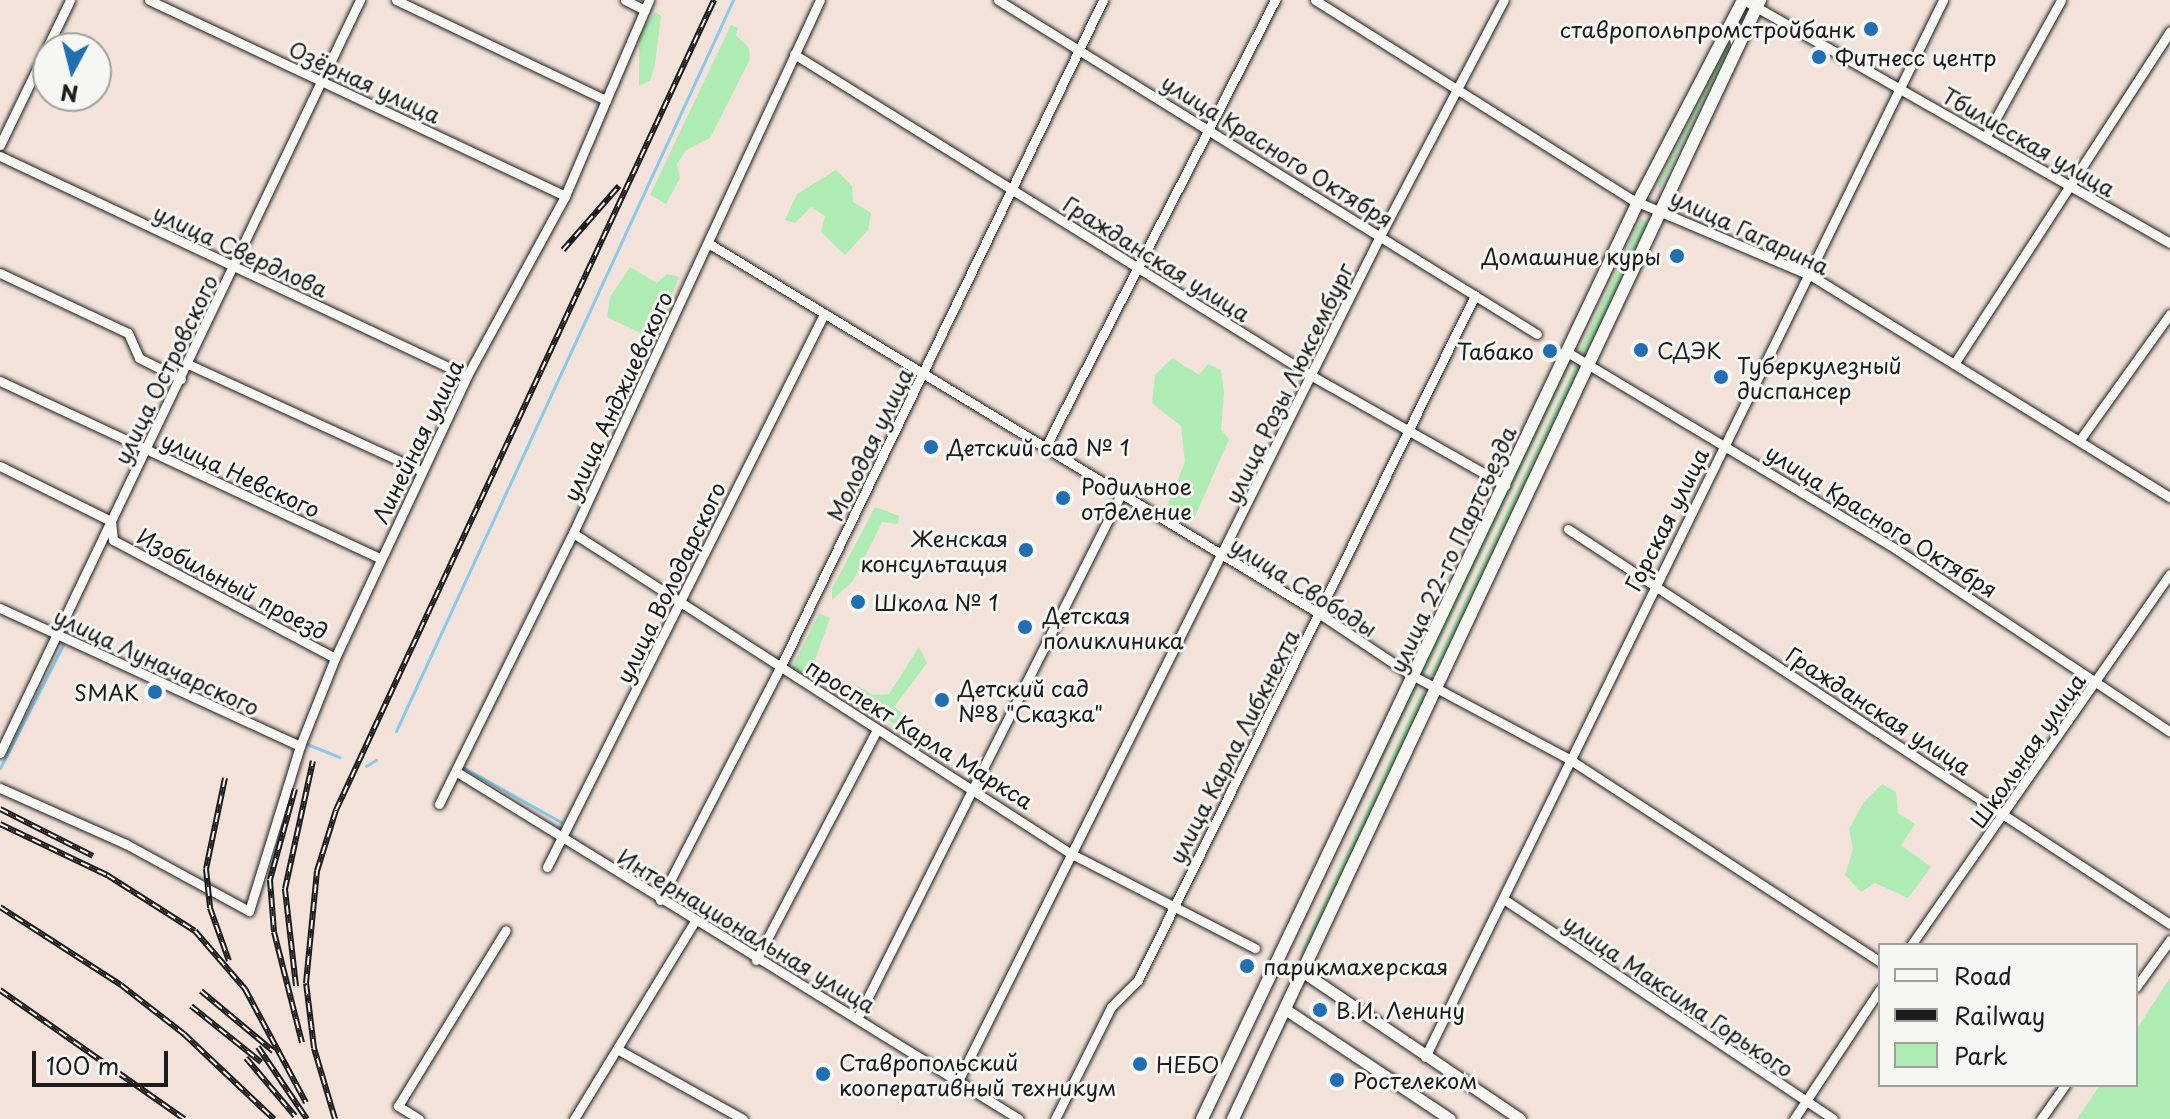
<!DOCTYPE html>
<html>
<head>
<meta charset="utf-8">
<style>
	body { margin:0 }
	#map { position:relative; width:2170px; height:1119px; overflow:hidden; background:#f2e2da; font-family:"Playpen Sans",sans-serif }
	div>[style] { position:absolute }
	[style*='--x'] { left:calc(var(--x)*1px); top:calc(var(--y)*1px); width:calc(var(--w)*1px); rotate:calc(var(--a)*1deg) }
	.green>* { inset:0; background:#aeecb3; transform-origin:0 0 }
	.stream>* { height:3px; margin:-1.5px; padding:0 1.5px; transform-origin:1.5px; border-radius:1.5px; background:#89caea }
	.roads { filter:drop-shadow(0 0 2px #1c1c1c) drop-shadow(0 0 2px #1c1c1c) }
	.minor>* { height:9px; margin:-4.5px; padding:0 4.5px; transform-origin:4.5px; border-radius:4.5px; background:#f6f6f2 }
	.tertiary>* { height:11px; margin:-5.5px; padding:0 5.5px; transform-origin:5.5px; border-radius:5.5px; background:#f6f6f2 }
	.secondary>* { height:12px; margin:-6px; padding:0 6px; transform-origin:6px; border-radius:6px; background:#f6f6f2 }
	.rail>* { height:6px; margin-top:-3px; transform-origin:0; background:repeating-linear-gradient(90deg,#f6f6f2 0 9px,#1c1c1c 0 18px); box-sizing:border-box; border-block:2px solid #1c1c1c }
	.dots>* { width:22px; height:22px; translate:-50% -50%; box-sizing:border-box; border:4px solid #f6f6f2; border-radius:50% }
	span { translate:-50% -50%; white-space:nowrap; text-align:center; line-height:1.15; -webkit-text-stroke:6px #f6f6f2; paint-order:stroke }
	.poi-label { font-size:22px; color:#1c1c1c }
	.right { translate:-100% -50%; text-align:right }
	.left { translate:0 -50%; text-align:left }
	.street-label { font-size:22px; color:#1c1c1c }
	.legend { position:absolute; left:1878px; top:943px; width:260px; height:144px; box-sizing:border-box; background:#f6f6f2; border:2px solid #9f9f9c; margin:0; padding:10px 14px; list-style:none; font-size:24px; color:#1c1c1c }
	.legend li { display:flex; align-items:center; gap:16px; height:40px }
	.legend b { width:40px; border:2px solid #9f9f9c }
	.north { position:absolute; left:32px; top:32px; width:80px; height:80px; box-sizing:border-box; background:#f6f6f2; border:2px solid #9f9f9c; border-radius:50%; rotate:187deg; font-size:22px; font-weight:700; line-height:32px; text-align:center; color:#1c1c1c }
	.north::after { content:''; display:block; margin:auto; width:28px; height:36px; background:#1f6fb2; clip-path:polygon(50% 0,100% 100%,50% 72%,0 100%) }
	.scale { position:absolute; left:32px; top:1051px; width:136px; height:36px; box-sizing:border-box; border:4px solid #1c1c1c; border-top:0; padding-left:10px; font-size:24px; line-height:28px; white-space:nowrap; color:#1c1c1c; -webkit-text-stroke:6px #f6f6f2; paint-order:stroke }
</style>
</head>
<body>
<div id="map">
	<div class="green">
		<div style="clip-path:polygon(655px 12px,661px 16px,655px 64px,650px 81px,639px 86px,639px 35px)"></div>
		<div style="clip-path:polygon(1740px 19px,1742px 26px,1659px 190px,1658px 184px)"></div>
		<div style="clip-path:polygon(731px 25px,738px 28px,736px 35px,749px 48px,750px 59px,710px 138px,686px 150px,677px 164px,680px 178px,666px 204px,650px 195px)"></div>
		<div style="clip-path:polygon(836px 170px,852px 186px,853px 202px,871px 213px,868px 230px,845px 255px,821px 232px,825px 216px,811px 207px,795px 223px,785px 220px,797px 194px)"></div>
		<div style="left:1648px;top:223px;width:149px;height:8px;rotate:115deg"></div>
		<div style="clip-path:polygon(630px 267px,657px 283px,667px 274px,679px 277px,653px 339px,607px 317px,610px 297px)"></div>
		<div style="clip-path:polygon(1172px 358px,1199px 375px,1208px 364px,1221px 370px,1224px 393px,1221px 430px,1229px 439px,1193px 521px,1167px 506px,1185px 462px,1181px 426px,1152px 403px,1155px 375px)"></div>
		<div style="clip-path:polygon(1568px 360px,1572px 361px,1424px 676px,1421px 670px)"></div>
		<div style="clip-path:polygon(1577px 362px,1582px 364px,1435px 675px,1429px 677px)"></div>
		<div style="clip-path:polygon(875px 507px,899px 516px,898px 524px,882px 522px,853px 581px,832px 600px,832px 589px)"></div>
		<div style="clip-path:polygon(819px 613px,830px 618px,812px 668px,820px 676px,819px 682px,791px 670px)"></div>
		<div style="clip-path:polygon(919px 647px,927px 663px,894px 707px,915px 722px,912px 733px,849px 700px,858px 686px,873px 695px,889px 694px)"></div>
		<div style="clip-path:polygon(1413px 687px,1418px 687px,1291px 944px)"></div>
		<div style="clip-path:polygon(1423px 689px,1425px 700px,1305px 955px,1300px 953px)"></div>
		<div style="clip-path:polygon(1882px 784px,1896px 792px,1898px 813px,1915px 824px,1901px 845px,1931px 867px,1908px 898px,1875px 883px,1861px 892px,1845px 875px,1853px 849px,1849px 829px,1864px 802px)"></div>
		<div style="clip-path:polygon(2170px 978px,2170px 1119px,2077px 1119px,2100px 1085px,2136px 1085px,2136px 1030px)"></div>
	</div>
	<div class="stream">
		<div style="--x:396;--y:731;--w:805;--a:-65.25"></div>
		<div style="--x:307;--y:744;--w:35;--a:22"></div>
		<div style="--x:366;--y:766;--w:12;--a:-31"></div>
		<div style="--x:0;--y:768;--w:138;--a:-62.9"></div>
		<div style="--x:464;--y:768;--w:111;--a:29.1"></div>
	</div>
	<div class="roads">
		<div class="minor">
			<div style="--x:149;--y:0;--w:460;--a:25.2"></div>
			<div style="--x:396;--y:0;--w:233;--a:25.5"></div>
			<div style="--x:625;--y:0;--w:22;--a:27"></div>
			<div style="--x:998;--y:0;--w:634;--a:31.79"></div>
			<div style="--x:1315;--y:0;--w:376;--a:32.2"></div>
			<div style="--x:1633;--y:200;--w:192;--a:23"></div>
			<div style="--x:1810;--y:275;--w:423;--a:31.7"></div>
			<div style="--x:1744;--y:0;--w:490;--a:29.7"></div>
			<div style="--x:794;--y:54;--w:610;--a:31.87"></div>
			<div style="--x:1312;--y:376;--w:222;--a:29.5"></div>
			<div style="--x:1986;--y:136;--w:155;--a:-61.1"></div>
			<div style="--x:0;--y:145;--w:161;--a:-64.2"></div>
			<div style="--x:0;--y:156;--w:516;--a:25.22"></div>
			<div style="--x:708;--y:243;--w:716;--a:31.22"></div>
			<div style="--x:1320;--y:614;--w:106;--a:33.8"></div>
			<div style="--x:1408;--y:673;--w:183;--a:28.1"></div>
			<div style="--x:1569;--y:759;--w:371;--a:33.1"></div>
			<div style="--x:0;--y:273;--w:141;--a:25.1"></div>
			<div style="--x:128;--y:333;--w:27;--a:66"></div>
			<div style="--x:139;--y:358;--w:47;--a:26.6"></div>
			<div style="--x:1567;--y:352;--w:383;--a:30.9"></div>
			<div style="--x:1896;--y:549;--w:329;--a:33.7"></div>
			<div style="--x:188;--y:364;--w:257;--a:24.6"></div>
			<div style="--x:1954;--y:364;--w:397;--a:-57"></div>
			<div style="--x:0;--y:381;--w:419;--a:25"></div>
			<div style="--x:2079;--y:441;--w:156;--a:-54.4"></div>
			<div style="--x:1045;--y:448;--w:504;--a:-62.82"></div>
			<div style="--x:0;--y:466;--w:124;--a:26.4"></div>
			<div style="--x:111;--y:521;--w:19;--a:84"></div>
			<div style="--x:113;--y:540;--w:251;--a:28"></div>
			<div style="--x:1568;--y:529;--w:720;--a:33.27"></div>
			<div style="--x:573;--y:533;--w:591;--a:32.78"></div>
			<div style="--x:1070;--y:853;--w:208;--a:27.2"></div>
			<div style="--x:0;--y:608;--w:330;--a:24.7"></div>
			<div style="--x:0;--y:753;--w:835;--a:-64.45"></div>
			<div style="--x:457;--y:772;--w:660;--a:31.69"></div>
			<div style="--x:0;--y:788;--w:138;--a:24"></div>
			<div style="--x:126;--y:844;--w:140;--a:28.6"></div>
			<div style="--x:249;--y:911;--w:173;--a:-72.8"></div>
			<div style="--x:300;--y:746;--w:95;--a:-68.3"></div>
			<div style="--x:335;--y:658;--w:311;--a:-64.9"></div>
			<div style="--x:467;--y:376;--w:205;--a:-61.4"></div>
			<div style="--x:565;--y:196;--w:213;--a:-66.8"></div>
			<div style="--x:439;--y:804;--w:302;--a:-63.7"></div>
			<div style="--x:573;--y:533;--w:587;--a:-65.14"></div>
			<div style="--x:547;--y:867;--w:618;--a:-63.39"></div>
			<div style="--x:660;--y:900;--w:261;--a:-62.7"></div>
			<div style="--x:780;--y:668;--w:742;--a:-64.19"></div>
			<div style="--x:1505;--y:900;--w:394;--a:33.7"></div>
			<div style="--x:1911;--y:945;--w:452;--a:-55.1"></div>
			<div style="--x:756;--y:960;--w:260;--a:-62.3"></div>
			<div style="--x:2136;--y:987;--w:58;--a:-54.1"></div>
			<div style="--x:858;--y:1017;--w:585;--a:-63.3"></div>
			<div style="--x:617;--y:1049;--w:144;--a:29.1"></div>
			<div style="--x:1425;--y:1057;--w:1177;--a:-63.89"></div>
			<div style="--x:957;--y:1083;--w:949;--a:-63.46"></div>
			<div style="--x:1381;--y:234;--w:264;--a:-62.3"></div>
			<div style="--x:419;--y:1119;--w:25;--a:-148"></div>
			<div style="--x:398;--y:1106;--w:206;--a:-58.5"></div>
			<div style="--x:574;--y:1119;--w:232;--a:-58.6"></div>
			<div style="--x:1055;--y:1119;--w:125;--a:-63.4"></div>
			<div style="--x:1111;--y:1007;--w:38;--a:-45"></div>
			<div style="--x:1138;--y:980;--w:763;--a:-63.8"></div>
			<div style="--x:1794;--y:1119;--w:156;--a:-56.5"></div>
			<div style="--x:2041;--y:1119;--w:42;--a:-54.8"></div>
		</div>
		<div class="tertiary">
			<div style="--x:1303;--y:972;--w:262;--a:34.1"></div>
			<div style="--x:1285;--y:1009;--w:198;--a:33.7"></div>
		</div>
		<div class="secondary">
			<div style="--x:1202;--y:1119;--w:1015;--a:-64.57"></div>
			<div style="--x:1638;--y:202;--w:228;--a:-62.5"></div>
			<div style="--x:1233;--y:1119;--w:1237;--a:-64.78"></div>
		</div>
	</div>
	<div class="rail">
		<div style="--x:563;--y:250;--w:85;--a:-48.8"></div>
		<div style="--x:225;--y:778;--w:93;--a:101.8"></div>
		<div style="--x:206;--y:869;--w:39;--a:84"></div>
		<div style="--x:210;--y:908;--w:56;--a:70.3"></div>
		<div style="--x:295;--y:789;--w:94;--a:105.4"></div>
		<div style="--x:270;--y:880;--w:52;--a:85.6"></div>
		<div style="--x:274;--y:932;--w:114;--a:75.8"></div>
		<div style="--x:0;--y:809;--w:104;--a:26.8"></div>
		<div style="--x:0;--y:824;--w:119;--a:25.5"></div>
		<div style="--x:107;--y:875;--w:104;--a:32.5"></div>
		<div style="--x:195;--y:931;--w:77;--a:49.2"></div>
		<div style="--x:245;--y:989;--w:129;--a:61.8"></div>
		<div style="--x:0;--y:907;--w:144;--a:32.8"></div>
		<div style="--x:121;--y:985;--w:80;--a:37.9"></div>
		<div style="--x:184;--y:1034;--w:124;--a:43.4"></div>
		<div style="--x:296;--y:986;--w:98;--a:-96.5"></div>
		<div style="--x:285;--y:889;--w:131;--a:-77.7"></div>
		<div style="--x:0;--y:990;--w:225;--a:35"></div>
		<div style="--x:201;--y:991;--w:94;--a:39.8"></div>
		<div style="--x:191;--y:1006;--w:90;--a:38.7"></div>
		<div style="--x:258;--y:1047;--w:87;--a:55.8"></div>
		<div style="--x:246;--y:1058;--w:76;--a:49.8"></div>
		<div style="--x:335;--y:1119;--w:74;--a:-106.5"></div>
		<div style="--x:314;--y:1048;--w:65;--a:-97"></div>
		<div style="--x:306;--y:983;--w:113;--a:-84.4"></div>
		<div style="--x:317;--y:871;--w:64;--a:-72.7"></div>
		<div style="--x:336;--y:810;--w:894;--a:-64.98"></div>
	</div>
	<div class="dots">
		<div style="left:1871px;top:29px;background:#1f6fb2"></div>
		<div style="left:1819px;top:57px;background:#1f6fb2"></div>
		<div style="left:1677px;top:256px;background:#1f6fb2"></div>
		<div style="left:1641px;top:350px;background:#1f6fb2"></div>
		<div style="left:1550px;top:351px;background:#1f6fb2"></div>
		<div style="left:1721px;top:377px;background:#1f6fb2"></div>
		<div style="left:931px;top:447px;background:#1f6fb2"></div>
		<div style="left:1063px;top:498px;background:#1f6fb2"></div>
		<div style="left:1026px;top:550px;background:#1f6fb2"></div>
		<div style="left:858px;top:602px;background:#1f6fb2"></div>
		<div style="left:1025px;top:627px;background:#1f6fb2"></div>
		<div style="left:155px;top:692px;background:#1f6fb2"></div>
		<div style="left:942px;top:700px;background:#1f6fb2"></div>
		<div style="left:1247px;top:966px;background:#1f6fb2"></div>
		<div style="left:1320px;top:1010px;background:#1f6fb2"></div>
		<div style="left:1140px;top:1064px;background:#1f6fb2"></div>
		<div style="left:823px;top:1074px;background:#1f6fb2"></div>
		<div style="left:1337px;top:1080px;background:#1f6fb2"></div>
	</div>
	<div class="poi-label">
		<span class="right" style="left:1855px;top:29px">ставропольпромстройбанк</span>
		<span class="left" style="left:1835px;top:57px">Фитнесс центр</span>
		<span class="right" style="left:1661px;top:256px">Домашние куры</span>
		<span class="left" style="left:1657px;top:350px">СДЭК</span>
		<span class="right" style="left:1534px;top:351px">Табако</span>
		<span class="left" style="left:1737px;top:377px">Туберкулезный<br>диспансер</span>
		<span class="left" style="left:947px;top:447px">Детский сад № 1</span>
		<span class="left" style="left:1081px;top:498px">Родильное<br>отделение</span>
		<span class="right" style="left:1008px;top:550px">Женская<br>консультация</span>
		<span class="left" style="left:874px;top:602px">Школа № 1</span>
		<span class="left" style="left:1043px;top:627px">Детская<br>поликлиника</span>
		<span class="left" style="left:958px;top:700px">Детский сад<br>№8 "Сказка"</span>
		<span class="right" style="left:139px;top:692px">SMAK</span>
		<span class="left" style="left:1263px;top:966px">парикмахерская</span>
		<span class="left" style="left:1336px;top:1010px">В.И. Ленину</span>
		<span class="left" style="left:839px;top:1074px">Ставропольский<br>кооперативный техникум</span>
		<span class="left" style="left:1156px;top:1064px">НЕБО</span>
		<span class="left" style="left:1353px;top:1080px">Ростелеком</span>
	</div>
	<div class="street-label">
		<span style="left:365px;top:81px;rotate:25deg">Озёрная улица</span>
		<span style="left:2029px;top:141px;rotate:30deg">Тбилисская улица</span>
		<span style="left:1278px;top:150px;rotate:32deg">улица Красного Октября</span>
		<span style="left:1750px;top:231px;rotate:25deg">улица Гагарина</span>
		<span style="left:241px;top:250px;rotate:25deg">улица Свердлова</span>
		<span style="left:1157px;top:258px;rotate:32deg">Гражданская улица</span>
		<span style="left:165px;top:369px;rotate:-64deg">улица Островского</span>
		<span style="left:1288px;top:383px;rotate:-64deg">улица Розы Люксембург</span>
		<span style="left:617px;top:396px;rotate:-65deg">улица Анджиевского</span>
		<span style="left:417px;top:441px;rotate:-64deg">Линейная улица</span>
		<span style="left:869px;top:444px;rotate:-64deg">Молодая улица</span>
		<span style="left:241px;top:474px;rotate:25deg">улица Невского</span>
		<span style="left:1666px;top:519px;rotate:-63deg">Горская улица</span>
		<span style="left:1882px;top:520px;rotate:32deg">улица Красного Октября</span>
		<span style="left:1452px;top:549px;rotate:-65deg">улица 22-го Партсъезда</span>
		<span style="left:670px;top:582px;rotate:-64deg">улица Володарского</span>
		<span style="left:233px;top:583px;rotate:28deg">Изобильный проезд</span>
		<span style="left:1304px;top:586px;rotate:32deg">улица Свободы</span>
		<span style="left:157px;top:661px;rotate:25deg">улица Луначарского</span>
		<span style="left:1879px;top:710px;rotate:33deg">Гражданская улица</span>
		<span style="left:920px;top:733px;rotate:32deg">проспект Карла Маркса</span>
		<span style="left:1233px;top:746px;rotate:-63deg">улица Карла Либкнехта</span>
		<span style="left:2027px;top:750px;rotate:-55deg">Школьная улица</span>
		<span style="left:747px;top:930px;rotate:31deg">Интернациональная улица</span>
		<span style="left:1679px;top:995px;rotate:34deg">улица Максима Горького</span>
	</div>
	<ul class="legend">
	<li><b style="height:10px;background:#f6f6f2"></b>Road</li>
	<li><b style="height:10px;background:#1c1c1c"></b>Railway</li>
	<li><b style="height:22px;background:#aeecb3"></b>Park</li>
	</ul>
	<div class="north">N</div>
	<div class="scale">100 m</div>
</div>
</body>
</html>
